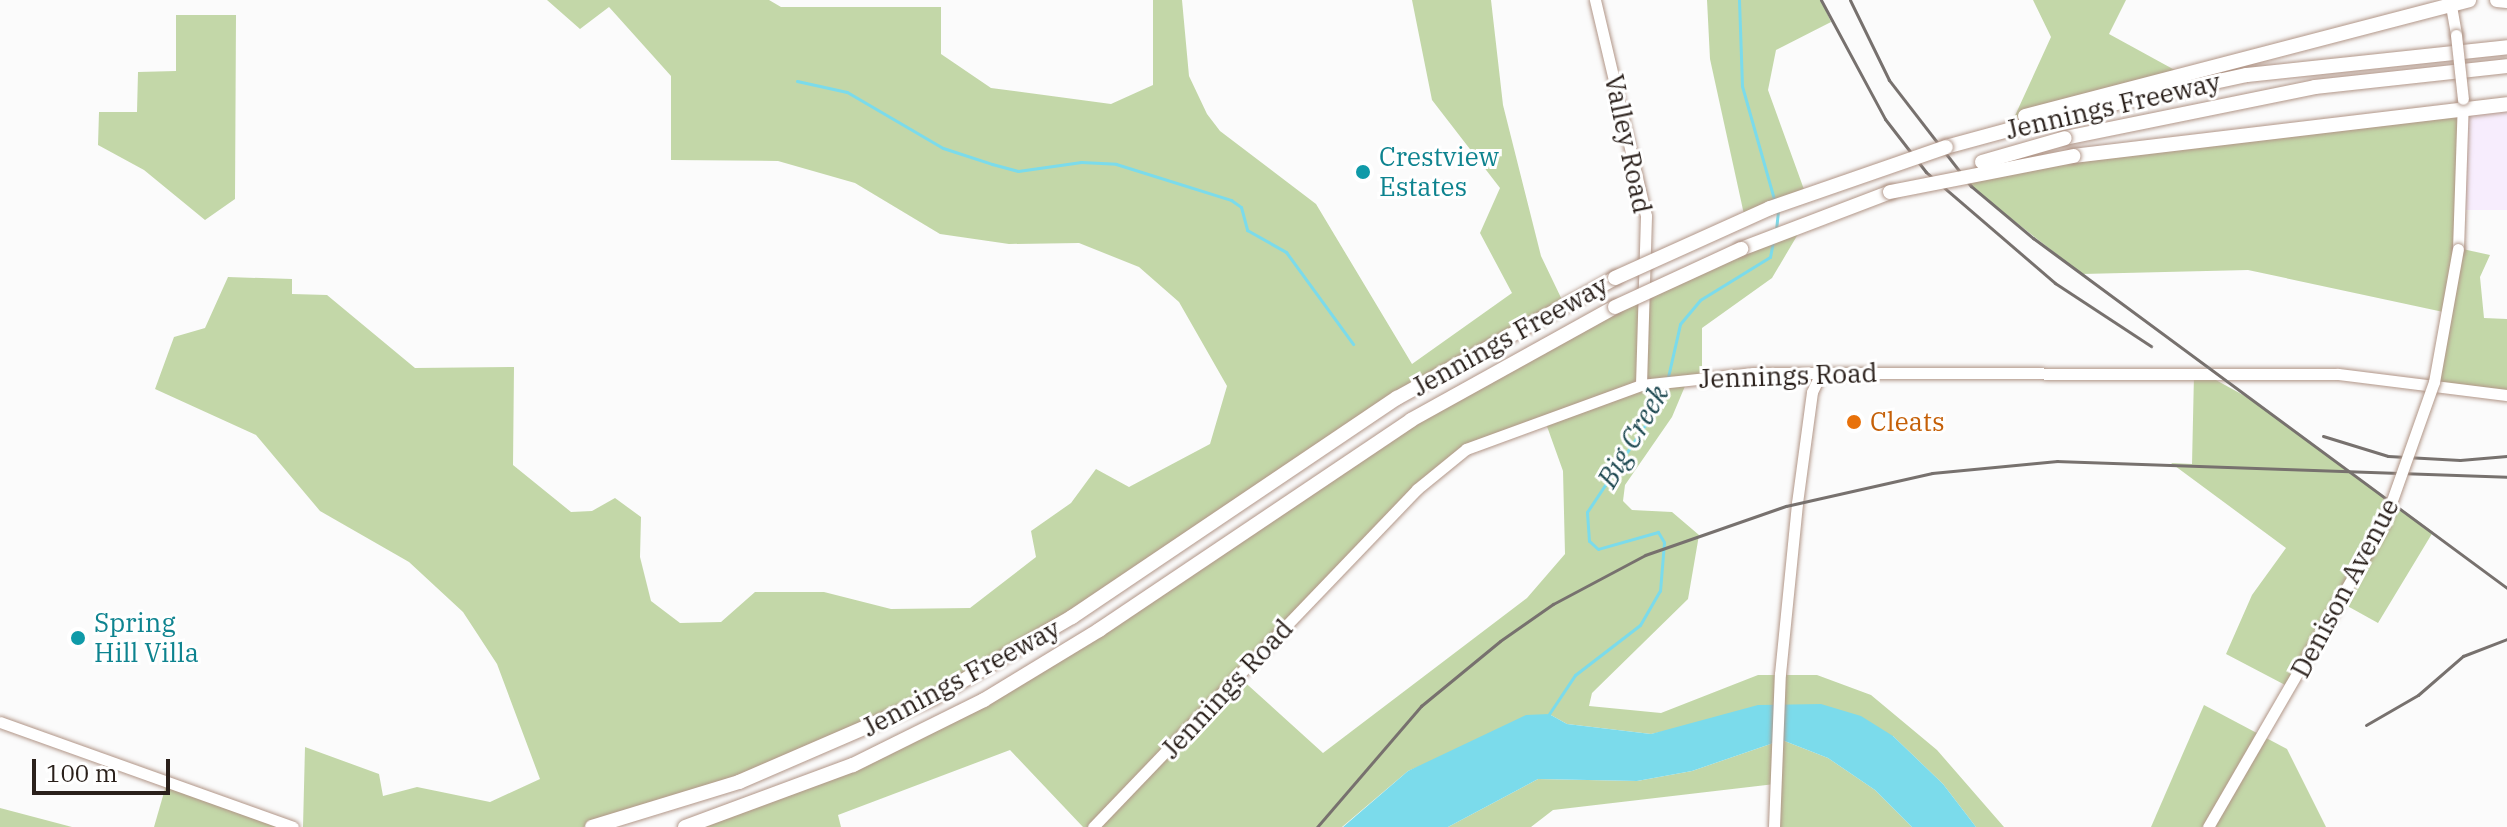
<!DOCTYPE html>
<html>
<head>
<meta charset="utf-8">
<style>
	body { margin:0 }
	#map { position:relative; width:2507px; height:827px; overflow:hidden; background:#fbfbfb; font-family:"IBM Plex Serif",serif }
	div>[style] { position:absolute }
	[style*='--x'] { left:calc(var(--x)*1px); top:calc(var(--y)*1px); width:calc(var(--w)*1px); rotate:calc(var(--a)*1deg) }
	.commercial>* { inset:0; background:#f7edfd; transform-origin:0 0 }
	.green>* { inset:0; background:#c3d7a8 }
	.water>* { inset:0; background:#7bdbeb }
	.stream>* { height:3px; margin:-1.5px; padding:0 1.5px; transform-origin:1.5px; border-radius:1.5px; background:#7bdbeb }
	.roads { filter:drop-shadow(0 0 2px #b19688) drop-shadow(0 0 2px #b19688) }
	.secondary>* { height:11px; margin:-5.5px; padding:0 5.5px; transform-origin:5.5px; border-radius:5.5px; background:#fff }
	.highway>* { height:14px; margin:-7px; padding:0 7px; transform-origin:7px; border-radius:7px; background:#fff }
	.rail>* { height:3px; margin:-1.5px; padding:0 1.5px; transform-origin:1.5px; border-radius:1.5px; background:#77716e }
	.bridges { filter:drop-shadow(0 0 2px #b19688) drop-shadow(0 0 2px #b19688) }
	.secondary-bridge>* { height:11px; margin:-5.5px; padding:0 5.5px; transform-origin:5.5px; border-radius:5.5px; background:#fff }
	.highway-bridge>* { height:14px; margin:-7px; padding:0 7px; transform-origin:7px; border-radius:7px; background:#fff }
	.dots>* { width:22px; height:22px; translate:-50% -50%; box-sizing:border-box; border:4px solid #fff; border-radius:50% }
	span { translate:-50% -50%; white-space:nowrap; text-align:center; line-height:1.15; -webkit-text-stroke:6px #fff; paint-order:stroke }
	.street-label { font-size:26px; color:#2a201b }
	.culture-label { font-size:26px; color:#0d838f }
	.left { translate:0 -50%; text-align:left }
	.food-label { font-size:26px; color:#c56008 }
	.water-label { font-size:28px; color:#1d4850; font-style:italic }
	.scale { position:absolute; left:32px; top:759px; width:138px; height:36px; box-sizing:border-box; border:4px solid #2a201b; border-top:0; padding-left:10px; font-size:24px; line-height:28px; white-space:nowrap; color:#2a201b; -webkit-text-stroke:6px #fff; paint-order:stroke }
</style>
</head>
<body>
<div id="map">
	<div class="commercial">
		<div style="left:2507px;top:104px;width:106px;height:45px;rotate:90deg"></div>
	</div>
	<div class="green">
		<div style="clip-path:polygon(547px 0,769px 0,781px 7px,941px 7px,941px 54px,991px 88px,1111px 104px,1153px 85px,1153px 0,1182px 0,1189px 76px,1207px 114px,1220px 131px,1316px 204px,1412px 364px,1512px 293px,1480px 233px,1500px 188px,1432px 100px,1412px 0,1491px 0,1503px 105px,1541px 256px,1564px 304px,1455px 364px,1094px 603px,862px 732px,592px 827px,303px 827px,305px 747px,379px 774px,383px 796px,417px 787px,490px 802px,540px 779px,497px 664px,463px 612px,409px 562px,320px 511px,256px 435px,155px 389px,174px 337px,205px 328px,228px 277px,292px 279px,292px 294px,327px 295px,415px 368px,514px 367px,513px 465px,571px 512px,592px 511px,615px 498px,641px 517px,640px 557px,651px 601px,680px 623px,721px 622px,755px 592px,824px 592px,891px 609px,970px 608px,1036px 557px,1031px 531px,1071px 503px,1096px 469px,1129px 487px,1210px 444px,1227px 386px,1179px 302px,1139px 267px,1079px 243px,1009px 244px,940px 234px,855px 183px,778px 161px,671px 160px,671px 76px,609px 7px,580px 29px)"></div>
		<div style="clip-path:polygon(1707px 0,1821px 0,1831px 22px,1776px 50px,1768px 90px,1806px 195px,1745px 219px,1710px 59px)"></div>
		<div style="clip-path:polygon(2033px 0,2126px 0,2109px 34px,2182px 74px,2013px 120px,2051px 37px)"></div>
		<div style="clip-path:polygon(176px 15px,236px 15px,235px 199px,205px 220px,144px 170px,98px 145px,99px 112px,137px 112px,138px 72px,176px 71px)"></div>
		<div style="clip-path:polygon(2463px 111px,2458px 248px,2490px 255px,2480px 277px,2484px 318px,2507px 319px,2507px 395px,2432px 386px,2448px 313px,2248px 270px,2082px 274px,1958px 177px)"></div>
		<div style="clip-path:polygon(evenodd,1804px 224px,1772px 278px,1702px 328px,1702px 377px,1688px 379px,1672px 417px,1625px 485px,1623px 501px,1632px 510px,1672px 512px,1699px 535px,1688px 599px,1592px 693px,1589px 706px,1661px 713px,1758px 675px,1817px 675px,1871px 695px,1937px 750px,2004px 827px,1976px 827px,1943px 784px,1893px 736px,1695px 725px,1651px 734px,1567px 724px,1549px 714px,1408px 771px,1342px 827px,1083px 827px,1010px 750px,838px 815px,841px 827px,685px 827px,762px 801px,984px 700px,1466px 386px,1804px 224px,1544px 418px,1563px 471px,1565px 554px,1527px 598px,1323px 753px,1239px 677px,1417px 489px,1466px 449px,1544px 418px)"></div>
		<div style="clip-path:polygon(2194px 374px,2205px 374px,2254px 401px,2433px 532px,2378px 623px,2342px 603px,2291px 688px,2226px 654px,2252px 595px,2286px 548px,2171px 463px,2192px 464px)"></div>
		<div style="clip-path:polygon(2204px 705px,2287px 749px,2326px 827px,2151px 827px)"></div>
		<div style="clip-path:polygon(1782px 740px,1828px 758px,1875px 790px,1912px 827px,1774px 827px,1775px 784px,1553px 810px,1531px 827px,1448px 827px,1538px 779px,1637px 781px,1692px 771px)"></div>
		<div style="clip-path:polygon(167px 782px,293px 827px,154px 827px)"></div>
		<div style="clip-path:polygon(0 808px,72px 827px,0 827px)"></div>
	</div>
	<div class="water">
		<div style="clip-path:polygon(1821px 704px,1861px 716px,1893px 736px,1943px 784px,1976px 827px,1912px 827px,1875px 790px,1828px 758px,1782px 740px,1692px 771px,1637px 781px,1538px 779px,1448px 827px,1343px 827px,1408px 771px,1526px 715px,1549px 714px,1567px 724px,1651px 734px,1758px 705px)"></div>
	</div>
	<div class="stream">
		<div style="--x:1739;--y:0;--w:86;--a:88"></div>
		<div style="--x:1742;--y:86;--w:122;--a:74.2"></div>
		<div style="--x:797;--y:81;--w:51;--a:12.4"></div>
		<div style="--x:847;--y:92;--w:111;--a:30.3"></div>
		<div style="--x:943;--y:148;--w:52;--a:18.1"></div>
		<div style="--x:992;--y:164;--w:27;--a:15"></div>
		<div style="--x:1018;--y:171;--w:64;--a:-8.1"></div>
		<div style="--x:1081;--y:162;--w:35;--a:3"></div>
		<div style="--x:1116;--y:164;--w:121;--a:17.4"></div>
		<div style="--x:1231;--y:200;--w:12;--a:35"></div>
		<div style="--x:1241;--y:207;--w:24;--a:75"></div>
		<div style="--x:1247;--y:230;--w:45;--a:29.4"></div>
		<div style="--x:1286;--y:252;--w:114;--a:53.9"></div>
		<div style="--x:1776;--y:230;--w:20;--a:-84"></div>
		<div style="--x:1668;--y:377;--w:54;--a:-77.2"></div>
		<div style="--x:1680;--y:324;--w:31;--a:-50"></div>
		<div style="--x:1700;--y:300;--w:82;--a:-31.6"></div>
		<div style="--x:1770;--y:257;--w:16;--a:-79"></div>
		<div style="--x:1549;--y:714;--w:47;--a:-56.3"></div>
		<div style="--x:1575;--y:675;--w:82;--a:-37.6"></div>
		<div style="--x:1640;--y:625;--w:39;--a:-60"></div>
		<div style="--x:1660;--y:591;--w:49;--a:-85.3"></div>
		<div style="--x:1664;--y:542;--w:12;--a:-121"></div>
		<div style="--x:1658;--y:532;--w:62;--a:164.2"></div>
		<div style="--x:1598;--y:549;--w:12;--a:-138"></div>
		<div style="--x:1589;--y:541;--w:29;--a:-94"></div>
		<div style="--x:1587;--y:512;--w:126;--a:-56.3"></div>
		<div style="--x:1657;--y:407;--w:20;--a:-70"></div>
	</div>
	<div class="roads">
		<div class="secondary">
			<div style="--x:1595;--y:0;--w:222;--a:76.7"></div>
			<div style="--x:1646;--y:216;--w:169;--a:91.7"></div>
			<div style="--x:2450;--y:0;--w:36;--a:80"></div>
			<div style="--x:2458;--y:249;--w:147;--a:-88.1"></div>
			<div style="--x:0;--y:722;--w:311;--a:19.7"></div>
			<div style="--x:1093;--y:827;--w:468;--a:-46.2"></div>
			<div style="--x:1417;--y:489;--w:63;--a:-39.2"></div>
			<div style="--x:1466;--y:449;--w:186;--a:-20.1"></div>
			<div style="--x:1641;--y:385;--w:113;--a:-6.1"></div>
			<div style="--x:1753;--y:373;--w:585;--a:0.1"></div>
			<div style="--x:2338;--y:374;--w:170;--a:7.1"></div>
			<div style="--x:1774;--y:827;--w:153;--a:-87.8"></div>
			<div style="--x:1780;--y:674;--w:172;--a:-84.3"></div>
			<div style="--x:1797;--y:503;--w:112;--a:-82.3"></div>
			<div style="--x:1812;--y:392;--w:21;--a:-65"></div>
		</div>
		<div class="highway">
			<div style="--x:2497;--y:0;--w:10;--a:6"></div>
			<div style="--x:2025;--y:116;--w:459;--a:-14.6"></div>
			<div style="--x:2065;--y:138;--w:255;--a:-11.5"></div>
			<div style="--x:2315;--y:87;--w:193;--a:-6.2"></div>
			<div style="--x:1946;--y:147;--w:130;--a:-15.2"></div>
			<div style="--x:2071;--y:113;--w:180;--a:-12.2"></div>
			<div style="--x:2247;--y:75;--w:262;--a:-6.1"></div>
			<div style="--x:2073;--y:156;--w:437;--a:-6.8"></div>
			<div style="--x:1741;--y:249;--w:160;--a:-20.9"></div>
			<div style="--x:592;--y:827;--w:154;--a:-17"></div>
			<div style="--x:739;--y:782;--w:214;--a:-23.4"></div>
			<div style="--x:935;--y:697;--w:159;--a:-30.3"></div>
			<div style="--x:1072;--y:617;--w:392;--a:-34"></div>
			<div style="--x:1397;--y:398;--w:249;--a:-28.8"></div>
			<div style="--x:685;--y:827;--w:179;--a:-20.3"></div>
			<div style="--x:853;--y:765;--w:146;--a:-26.4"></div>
			<div style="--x:984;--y:700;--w:135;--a:-31.3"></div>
			<div style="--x:1099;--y:630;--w:376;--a:-33.9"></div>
			<div style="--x:1411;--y:420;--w:233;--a:-29"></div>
		</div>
	</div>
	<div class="rail">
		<div style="--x:1821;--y:0;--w:135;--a:61.7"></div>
		<div style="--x:1885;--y:119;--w:67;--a:52.3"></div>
		<div style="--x:1926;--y:172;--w:170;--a:40.7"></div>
		<div style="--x:2055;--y:283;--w:115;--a:33.3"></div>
		<div style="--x:1850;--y:0;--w:89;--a:64"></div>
		<div style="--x:1889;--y:80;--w:134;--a:52.3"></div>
		<div style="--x:1971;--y:186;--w:81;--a:40"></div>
		<div style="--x:2033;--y:238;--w:589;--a:36.44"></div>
		<div style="--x:2323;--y:436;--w:68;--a:17.1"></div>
		<div style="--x:2388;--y:456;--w:72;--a:3.2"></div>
		<div style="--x:2460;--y:460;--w:47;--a:-4.9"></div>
		<div style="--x:2366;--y:725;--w:60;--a:-30"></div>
		<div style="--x:2418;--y:695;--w:60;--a:-40.9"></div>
		<div style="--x:2463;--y:656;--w:47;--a:-21.1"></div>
		<div style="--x:1317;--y:827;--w:160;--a:-49.3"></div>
		<div style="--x:1421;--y:706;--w:102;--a:-39.4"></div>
		<div style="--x:1500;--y:641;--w:65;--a:-34.9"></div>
		<div style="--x:1553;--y:604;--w:104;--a:-28"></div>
		<div style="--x:1645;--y:555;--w:149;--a:-19.2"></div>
		<div style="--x:1786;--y:506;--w:150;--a:-12.7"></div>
		<div style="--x:1932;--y:473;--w:126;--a:-5.5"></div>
		<div style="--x:2057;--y:461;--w:450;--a:2"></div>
	</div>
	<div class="bridges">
		<div class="secondary-bridge">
			<div style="--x:2456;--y:35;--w:64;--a:83.8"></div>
			<div style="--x:2208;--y:827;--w:351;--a:-59.9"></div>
			<div style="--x:2384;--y:523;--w:150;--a:-70.5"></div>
			<div style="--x:2434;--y:382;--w:135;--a:-79.8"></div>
		</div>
		<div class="highway-bridge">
			<div style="--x:1982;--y:162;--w:86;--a:-16.1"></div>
			<div style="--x:1890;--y:192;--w:187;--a:-11.1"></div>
			<div style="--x:1615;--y:278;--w:170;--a:-24.3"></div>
			<div style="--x:1770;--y:208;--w:186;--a:-19.1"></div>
			<div style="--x:1615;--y:307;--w:139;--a:-24.7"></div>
		</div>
	</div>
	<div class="dots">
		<div style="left:1363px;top:172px;background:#0f9aa8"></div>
		<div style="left:1854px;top:422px;background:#e8710a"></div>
		<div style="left:78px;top:638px;background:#0f9aa8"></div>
	</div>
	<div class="street-label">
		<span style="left:2113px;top:106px;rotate:-13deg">Jennings Freeway</span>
		<span style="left:1628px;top:144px;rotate:78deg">Valley Road</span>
		<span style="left:1510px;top:336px;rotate:-29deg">Jennings Freeway</span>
		<span style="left:1788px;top:376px;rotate:-2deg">Jennings Road</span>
		<span style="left:2345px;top:588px;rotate:-62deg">Denison Avenue</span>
		<span style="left:961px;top:678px;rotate:-28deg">Jennings Freeway</span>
		<span style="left:1227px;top:689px;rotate:-47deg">Jennings Road</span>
	</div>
	<div class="culture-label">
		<span class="left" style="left:1379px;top:172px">Crestview<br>Estates</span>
		<span class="left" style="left:94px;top:638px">Spring<br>Hill Villa</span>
	</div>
	<div class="food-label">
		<span class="left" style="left:1870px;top:422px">Cleats</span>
	</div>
	<div class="water-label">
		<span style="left:1633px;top:436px;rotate:-60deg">Big Creek</span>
	</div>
	<div class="scale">100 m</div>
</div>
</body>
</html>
